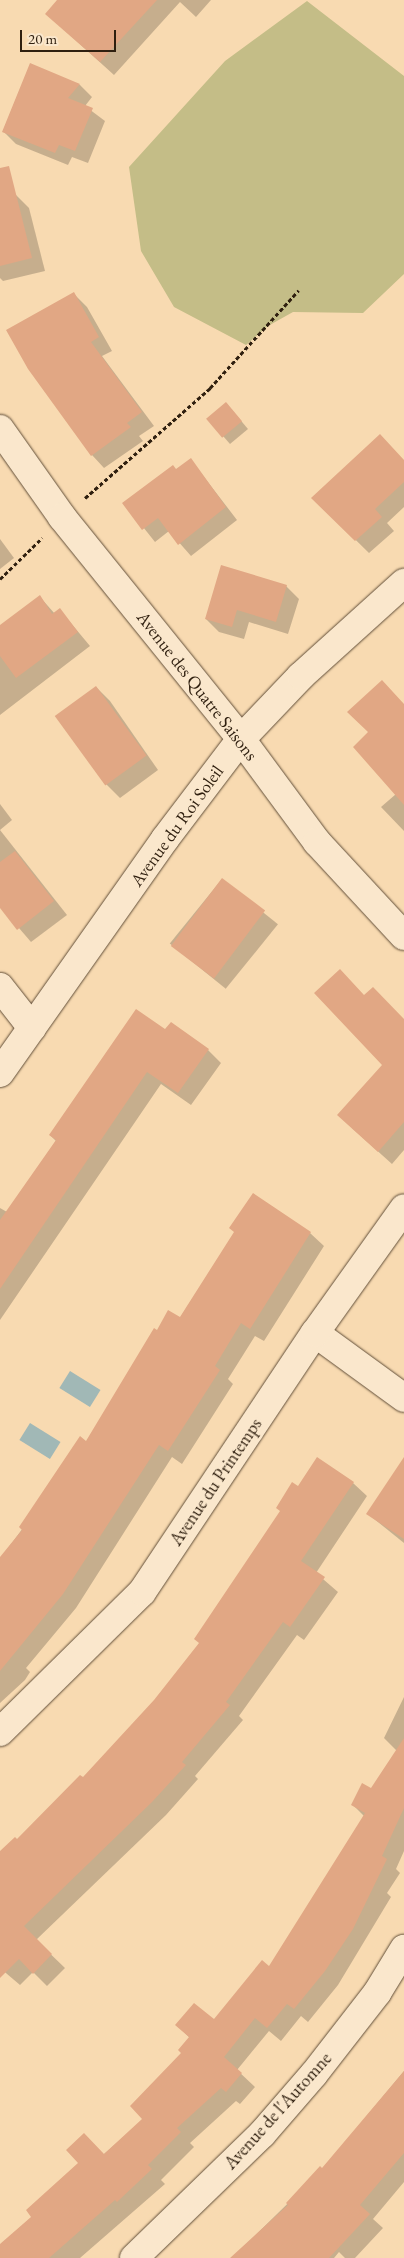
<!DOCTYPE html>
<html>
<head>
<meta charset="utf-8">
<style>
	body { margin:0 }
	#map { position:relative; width:404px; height:2258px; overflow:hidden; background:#f8dab1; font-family:"EB Garamond",serif }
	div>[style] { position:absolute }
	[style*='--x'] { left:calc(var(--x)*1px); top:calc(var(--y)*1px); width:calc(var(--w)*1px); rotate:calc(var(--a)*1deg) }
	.green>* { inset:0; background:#c4bd87 }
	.water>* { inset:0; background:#a1b8b6; transform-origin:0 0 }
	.shadow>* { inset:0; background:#0003; transform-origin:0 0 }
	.building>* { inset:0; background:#e1a784; transform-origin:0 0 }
	.path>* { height:3px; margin-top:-1.5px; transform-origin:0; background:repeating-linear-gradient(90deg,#2f1f0f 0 4px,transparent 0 6.5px) }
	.roads { filter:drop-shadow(0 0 1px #614e38) drop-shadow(0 0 1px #614e38) }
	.minor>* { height:28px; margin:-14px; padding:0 14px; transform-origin:14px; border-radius:14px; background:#fae7cc }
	span { translate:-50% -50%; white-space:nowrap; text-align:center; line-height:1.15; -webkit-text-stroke:4.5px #fae7cc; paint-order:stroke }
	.street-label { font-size:18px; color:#2f1f0f }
	.scale { position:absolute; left:20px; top:30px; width:96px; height:22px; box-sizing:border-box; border:2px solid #2f1f0f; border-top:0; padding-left:6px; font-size:15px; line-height:18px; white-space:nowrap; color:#2f1f0f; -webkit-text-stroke:4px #fae7cc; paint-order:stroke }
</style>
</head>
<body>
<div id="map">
	<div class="green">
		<div style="clip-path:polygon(307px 1px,404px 76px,404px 274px,363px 313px,293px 312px,268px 326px,246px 345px,174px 307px,141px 251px,129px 167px,225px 61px)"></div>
	</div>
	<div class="water">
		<div style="left:70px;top:1371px;width:36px;height:20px;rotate:32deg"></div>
		<div style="left:30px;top:1423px;width:36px;height:20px;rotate:32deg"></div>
	</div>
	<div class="shadow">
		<div style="clip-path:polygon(59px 0,211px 0,196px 17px,180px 2px,114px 75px,61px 27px)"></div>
		<div style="clip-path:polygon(30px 65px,80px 85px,92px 97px,85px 106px,105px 121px,88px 163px,72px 157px,68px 165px,16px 144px,3px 131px)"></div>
		<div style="clip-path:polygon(16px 195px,29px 208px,45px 271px,3px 281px,0 278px,0 199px)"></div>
		<div style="clip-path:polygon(74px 294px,87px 307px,112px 351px,102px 356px,154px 426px,139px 436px,143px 441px,104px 468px,92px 455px)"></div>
		<div style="clip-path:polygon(226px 403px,248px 429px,230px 444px,223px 436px)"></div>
		<div style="clip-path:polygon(191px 460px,237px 520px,191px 556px,169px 531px,155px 542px,124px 503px)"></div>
		<div style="clip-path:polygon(404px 460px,404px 507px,387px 523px,394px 531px,369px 553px,313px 498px)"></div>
		<div style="clip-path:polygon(0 539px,14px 558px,0 569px)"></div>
		<div style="clip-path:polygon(286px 586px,299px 599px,288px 634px,249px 622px,244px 639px,219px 632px,206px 619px)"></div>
		<div style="clip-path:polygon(40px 597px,55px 614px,60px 610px,90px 646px,0 715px,0 626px)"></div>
		<div style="clip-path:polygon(96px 687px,110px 701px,158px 770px,120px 798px,106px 784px)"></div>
		<div style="clip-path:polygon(404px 705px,404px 831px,381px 807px,396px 794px)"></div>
		<div style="clip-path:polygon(0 804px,12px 820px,0 830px)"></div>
		<div style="clip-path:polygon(0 830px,67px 915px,31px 942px,0 906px)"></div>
		<div style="left:222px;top:879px;width:72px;height:83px;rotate:39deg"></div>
		<div style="clip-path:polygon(365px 996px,404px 1020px,404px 1150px,392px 1164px,352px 1128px,384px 1065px)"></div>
		<div style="clip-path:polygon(166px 1031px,208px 1050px,221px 1063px,191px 1105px,161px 1084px,0 1320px,0 1208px,7px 1212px,56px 1141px,50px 1135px)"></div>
		<div style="clip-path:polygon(253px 1194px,310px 1233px,324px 1246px,264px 1341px,255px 1336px,228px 1379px,233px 1384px,182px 1464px,172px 1457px,76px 1608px,26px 1668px,30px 1672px,25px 1680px,0 1703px,0 1559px,86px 1443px,158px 1332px,180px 1318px,235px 1232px)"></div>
		<div style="clip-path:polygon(353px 1483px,367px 1496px,316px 1573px,338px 1592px,304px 1640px,297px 1635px,239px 1716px,243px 1720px,195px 1776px,198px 1779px,166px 1815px,36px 1940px,65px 1968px,47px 1986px,33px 1972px,20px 1985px,0 1968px,0 1853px,17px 1841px,83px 1779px,155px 1701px,200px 1644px,298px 1488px)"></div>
		<div style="clip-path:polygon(404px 1485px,404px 1543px,368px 1514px)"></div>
		<div style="clip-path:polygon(404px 1697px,404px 1851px,396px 1869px,400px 1873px,387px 1893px,391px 1897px,338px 1985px,308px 2022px,301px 2016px,281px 2041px,269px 2031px,237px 2070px,255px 2087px,240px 2104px,236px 2101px,190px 2143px,194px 2147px,161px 2180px,165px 2184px,80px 2258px,0 2258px,0 2245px,144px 2119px,190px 2038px,177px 2025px,214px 2021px,270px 1968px,364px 1816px,353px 1805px,372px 1790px,397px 1751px,384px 1738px)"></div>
		<div style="clip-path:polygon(404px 2071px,404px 2182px,373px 2219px,383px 2228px,355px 2258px,345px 2258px,339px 2252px,334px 2258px,232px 2258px,322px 2170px)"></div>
	</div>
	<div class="building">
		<div style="clip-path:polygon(57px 0,157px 0,100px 62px,45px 14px)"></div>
		<div style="clip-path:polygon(30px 63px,80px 84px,68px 98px,93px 108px,75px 151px,59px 145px,55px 153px,2px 132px)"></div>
		<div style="clip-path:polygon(9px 166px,32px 258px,0 266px,0 168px)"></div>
		<div style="clip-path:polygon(74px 292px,99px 337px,91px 342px,142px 412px,127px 423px,131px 427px,91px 456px,28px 369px,6px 330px)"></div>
		<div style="left:226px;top:402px;width:25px;height:26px;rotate:50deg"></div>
		<div style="clip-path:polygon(380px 434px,404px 460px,404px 482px,375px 509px,382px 517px,355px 541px,311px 498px)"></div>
		<div style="clip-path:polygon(191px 458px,226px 507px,178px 545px,158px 518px,142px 530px,122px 503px,173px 465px,176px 469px)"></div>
		<div style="clip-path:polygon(221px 565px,287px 585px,276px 622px,237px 610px,232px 627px,205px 619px)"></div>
		<div style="clip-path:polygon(40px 595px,52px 614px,60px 608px,78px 632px,16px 678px,0 656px,0 625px)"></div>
		<div style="clip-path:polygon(382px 680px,404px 704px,404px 805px,353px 747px,368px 732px,347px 712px)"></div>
		<div style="left:96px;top:686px;width:86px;height:51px;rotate:54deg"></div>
		<div style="clip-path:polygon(15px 851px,54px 901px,17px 930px,0 908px,0 862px)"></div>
		<div style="left:222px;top:878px;width:54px;height:85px;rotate:37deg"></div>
		<div style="clip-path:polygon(340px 969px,364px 995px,373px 987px,404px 1019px,404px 1122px,378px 1152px,337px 1115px,382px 1065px,314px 993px)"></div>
		<div style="clip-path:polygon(136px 1009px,165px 1029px,171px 1022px,209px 1049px,178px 1093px,147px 1072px,0 1289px,0 1220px,56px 1140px,49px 1135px)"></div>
		<div style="clip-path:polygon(253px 1193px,311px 1232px,250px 1329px,241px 1323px,215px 1366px,220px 1370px,168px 1451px,159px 1445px,63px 1594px,0 1671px,0 1557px,22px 1530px,19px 1527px,80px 1436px,86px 1441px,154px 1328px,157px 1330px,168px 1310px,180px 1317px,234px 1232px,229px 1228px)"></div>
		<div style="clip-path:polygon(317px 1457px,354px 1482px,301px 1561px,325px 1577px,290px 1627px,283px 1622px,226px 1702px,230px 1705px,182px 1762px,186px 1765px,152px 1802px,24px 1926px,52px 1954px,33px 1974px,19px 1959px,0 1978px,0 1851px,15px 1837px,17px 1839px,80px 1775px,83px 1777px,154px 1700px,199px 1643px,194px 1639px,280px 1511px,276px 1508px,292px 1482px,298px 1486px)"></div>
		<div style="clip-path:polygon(404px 1457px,404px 1539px,366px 1514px)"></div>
		<div style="clip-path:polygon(404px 1738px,404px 1808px,382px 1856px,387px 1859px,353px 1929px,325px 1971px,294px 2009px,287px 2004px,267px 2028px,255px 2018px,224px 2057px,242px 2073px,226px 2092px,221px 2088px,177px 2128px,181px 2132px,148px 2165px,152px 2169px,117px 2202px,115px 2200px,49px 2258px,0 2258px,0 2244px,31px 2217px,26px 2210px,78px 2163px,66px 2150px,84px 2133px,104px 2154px,142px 2119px,130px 2106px,181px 2053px,178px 2050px,189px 2037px,175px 2025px,194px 2003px,214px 2019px,262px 1960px,269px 1966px,365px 1813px,351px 1805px,362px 1783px,371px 1788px)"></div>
		<div style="clip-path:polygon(404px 2071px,404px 2153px,360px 2205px,370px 2214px,329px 2258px,230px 2258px,288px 2205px,286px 2203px,320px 2166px,322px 2168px)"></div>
	</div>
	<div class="path">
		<div style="--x:85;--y:498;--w:167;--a:-41.3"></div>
		<div style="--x:210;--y:388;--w:132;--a:-47.8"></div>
		<div style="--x:0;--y:579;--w:59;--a:-44.3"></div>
	</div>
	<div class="roads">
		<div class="minor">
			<div style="--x:0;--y:429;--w:108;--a:54.8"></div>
			<div style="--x:62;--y:517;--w:285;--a:51.1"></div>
			<div style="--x:241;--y:739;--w:128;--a:53.6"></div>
			<div style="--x:317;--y:842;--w:128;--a:47.2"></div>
			<div style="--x:0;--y:987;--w:52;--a:52"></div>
			<div style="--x:0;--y:1073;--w:286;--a:-54.8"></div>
			<div style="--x:165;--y:839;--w:126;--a:-52.8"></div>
			<div style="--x:241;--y:739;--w:87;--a:-46.4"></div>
			<div style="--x:301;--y:676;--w:139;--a:-42.1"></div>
			<div style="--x:315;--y:1333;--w:110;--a:36.1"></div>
			<div style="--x:0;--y:1732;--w:199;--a:-44.6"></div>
			<div style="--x:142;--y:1592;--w:311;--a:-56.3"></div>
			<div style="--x:315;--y:1333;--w:153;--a:-54.5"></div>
			<div style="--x:134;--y:2258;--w:178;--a:-44.1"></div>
			<div style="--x:262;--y:2134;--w:79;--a:-49.1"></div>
			<div style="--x:314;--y:2074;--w:103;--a:-52.1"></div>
			<div style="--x:377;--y:1993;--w:52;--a:-58.5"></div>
		</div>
	</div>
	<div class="street-label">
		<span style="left:197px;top:686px;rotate:52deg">Avenue des Quatre Saisons</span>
		<span style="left:177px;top:826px;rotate:-54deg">Avenue du Roi Soleil</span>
		<span style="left:216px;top:1482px;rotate:-56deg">Avenue du Printemps</span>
		<span style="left:278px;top:2111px;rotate:-48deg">Avenue de l'Automne</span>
	</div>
	<div class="scale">20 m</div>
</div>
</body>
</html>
